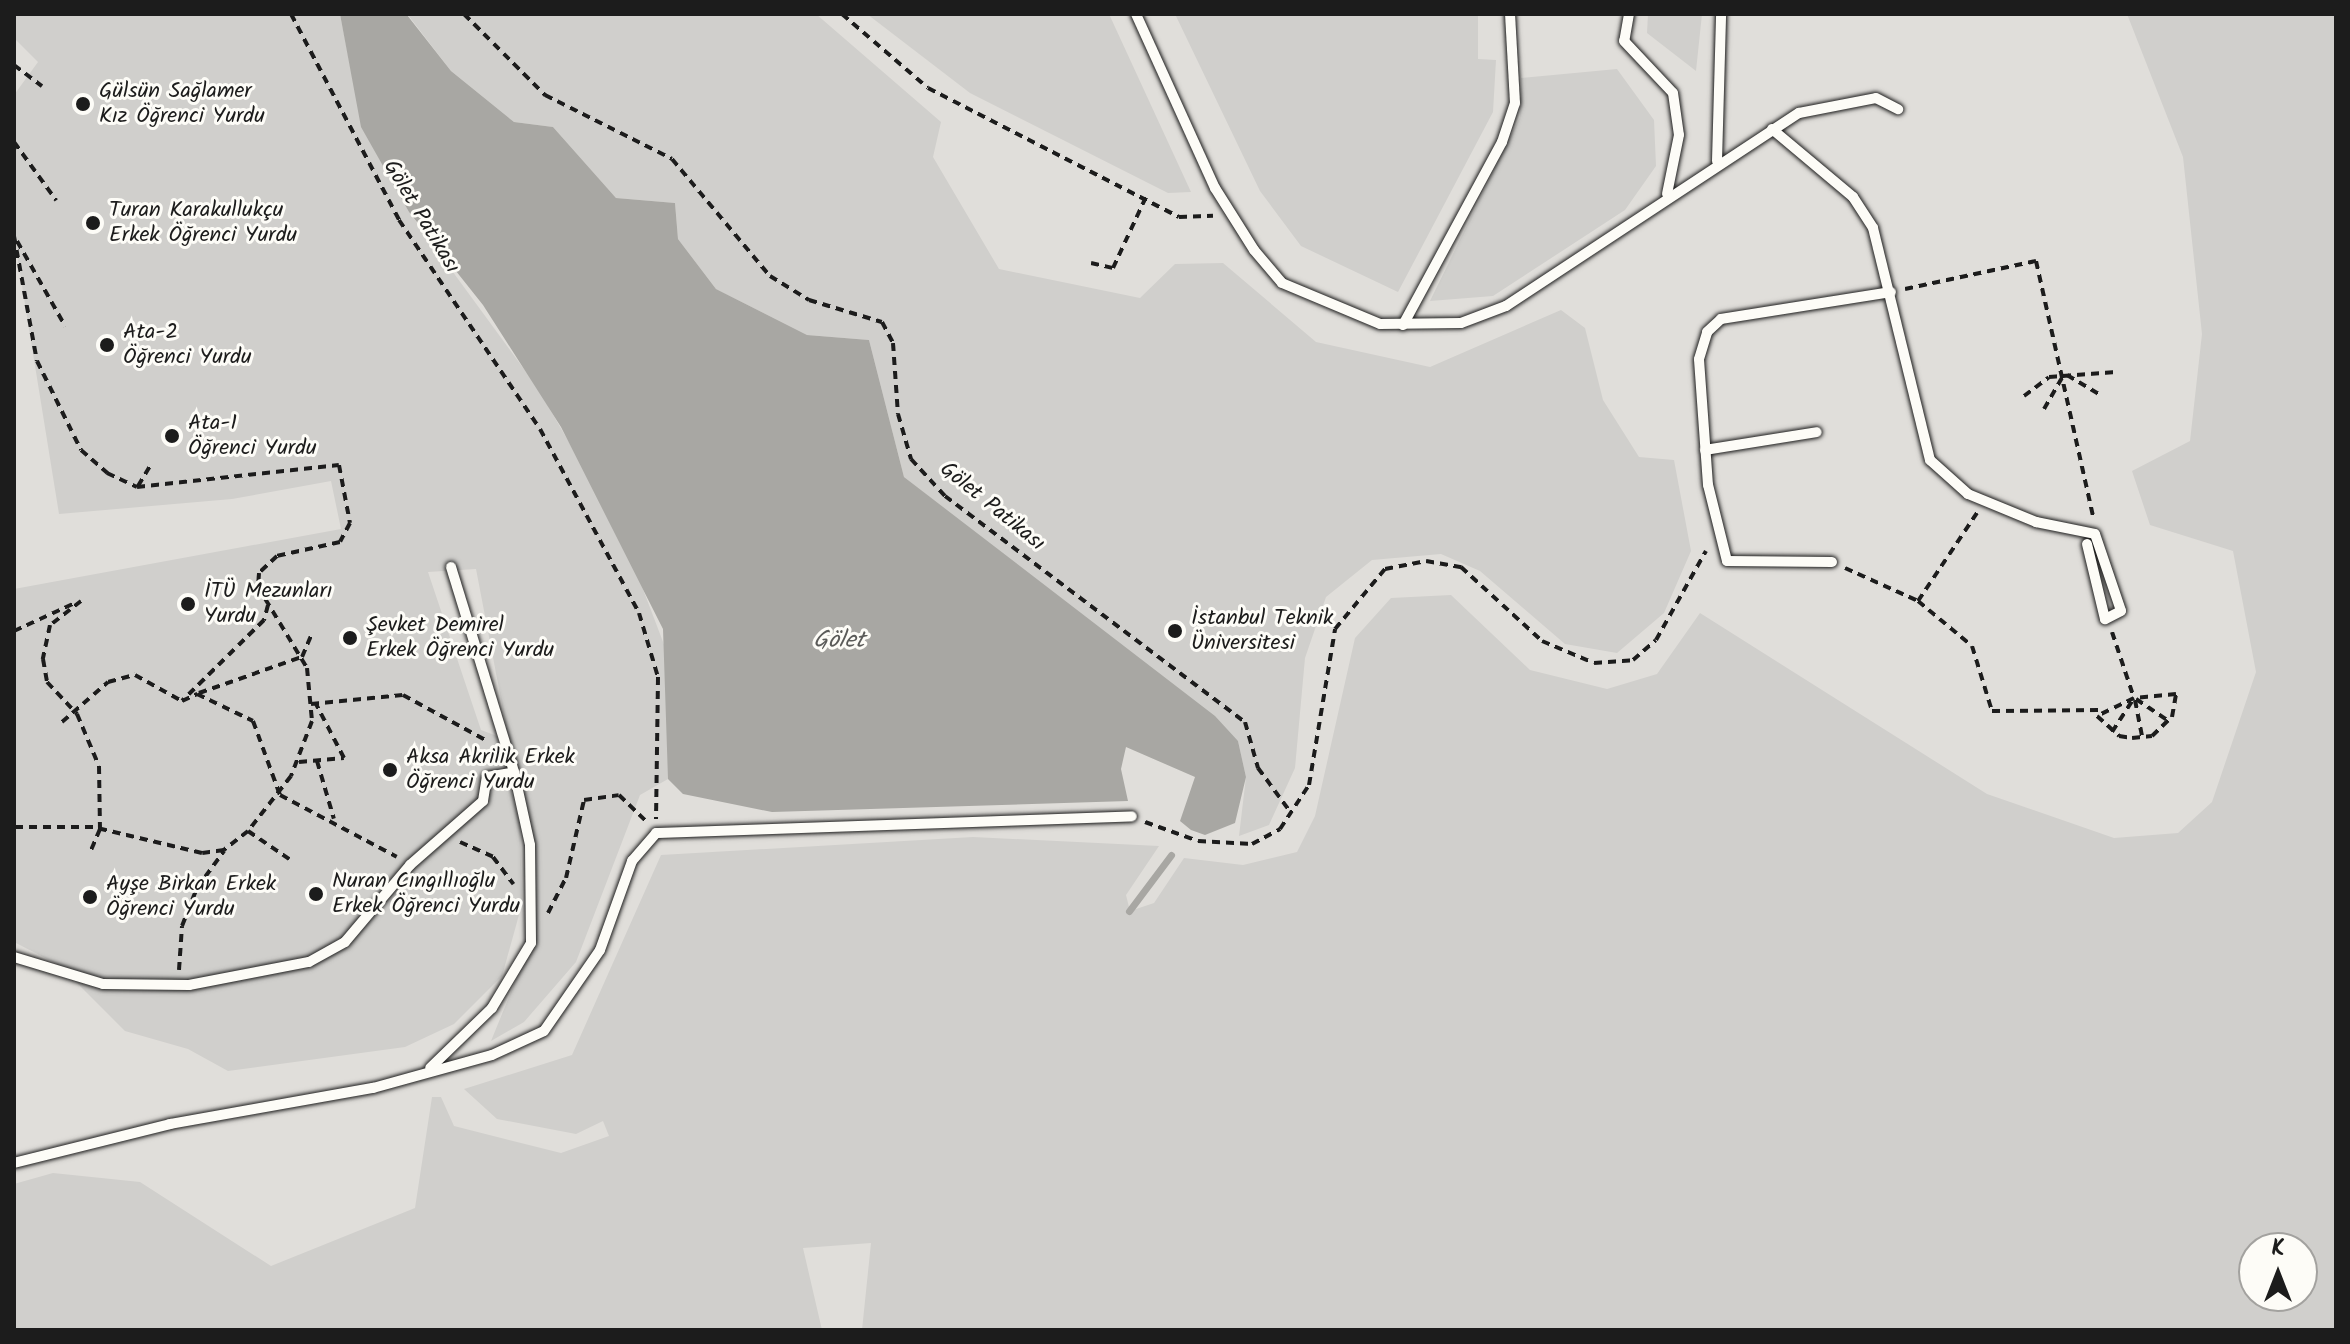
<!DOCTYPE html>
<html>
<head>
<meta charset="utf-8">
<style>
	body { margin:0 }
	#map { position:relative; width:2350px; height:1344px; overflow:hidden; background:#f0eeea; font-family:Kalam,sans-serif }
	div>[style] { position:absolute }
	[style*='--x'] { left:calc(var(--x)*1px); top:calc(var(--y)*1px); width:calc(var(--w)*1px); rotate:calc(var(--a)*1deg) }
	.built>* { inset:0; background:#e0deda }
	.green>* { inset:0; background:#d0cfcc }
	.water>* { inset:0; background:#a8a7a3 }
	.stream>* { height:7px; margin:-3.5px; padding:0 3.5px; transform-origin:3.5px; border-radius:3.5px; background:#a8a7a3 }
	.path>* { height:4px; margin-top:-2px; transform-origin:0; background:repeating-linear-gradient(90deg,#1c1c1c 0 8px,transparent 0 14px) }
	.roads { filter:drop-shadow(0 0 2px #1c1c1c) drop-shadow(0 0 2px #1c1c1c) }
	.lane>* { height:10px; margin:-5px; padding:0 5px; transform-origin:5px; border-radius:5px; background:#fdfcf7 }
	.dots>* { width:22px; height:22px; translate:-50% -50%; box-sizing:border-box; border:4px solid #fdfcf7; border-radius:50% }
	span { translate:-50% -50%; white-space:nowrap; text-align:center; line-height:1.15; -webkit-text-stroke:6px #fdfcf7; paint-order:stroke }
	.poi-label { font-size:22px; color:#1c1c1c }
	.left { translate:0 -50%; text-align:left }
	.street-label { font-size:22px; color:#1c1c1c }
	.water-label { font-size:24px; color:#5b5b59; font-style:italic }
	.frame { position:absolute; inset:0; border:16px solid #1c1c1c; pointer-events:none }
	.north { position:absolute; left:2238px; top:1232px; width:80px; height:80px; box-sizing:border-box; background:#fdfcf7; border:2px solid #a3a29f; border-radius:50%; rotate:0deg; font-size:22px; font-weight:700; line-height:32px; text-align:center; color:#1c1c1c }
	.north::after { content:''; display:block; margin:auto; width:28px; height:36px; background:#1c1c1c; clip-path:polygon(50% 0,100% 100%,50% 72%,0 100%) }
</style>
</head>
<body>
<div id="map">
	<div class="built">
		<div style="clip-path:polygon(evenodd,14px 14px,2336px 14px,2336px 1330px,14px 1330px,14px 14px,2254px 1248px,2302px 1248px,2302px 1296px,2254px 1296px,2254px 1248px)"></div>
	</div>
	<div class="green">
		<div style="clip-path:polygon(14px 14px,340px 14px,362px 127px,409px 212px,537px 387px,622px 534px,668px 655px,668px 779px,640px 795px,576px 962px,524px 1022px,491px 1041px,531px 943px,533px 912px,519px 793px,476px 569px,428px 572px,481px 730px,497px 736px,520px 825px,522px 904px,502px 976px,454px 1024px,405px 1047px,228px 1071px,188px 1049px,125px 1031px,59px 965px,14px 942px,14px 589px,341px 529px,331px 481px,232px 499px,59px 514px,14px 236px,14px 95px,38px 62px,14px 38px)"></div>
		<div style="clip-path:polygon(397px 14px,816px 14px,941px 122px,933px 157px,999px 269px,1140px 298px,1175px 264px,1223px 263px,1316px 342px,1430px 367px,1561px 310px,1585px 328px,1603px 400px,1639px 457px,1674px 460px,1691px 551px,1664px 613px,1617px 653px,1565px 644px,1480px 571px,1441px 554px,1372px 560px,1326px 597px,1305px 658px,1295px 768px,1269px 825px,1239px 836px,1246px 777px,1238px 741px,904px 477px,869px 340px,807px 335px,716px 289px,678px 239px,675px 203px,616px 198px,553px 127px,514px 122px,451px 71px,408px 15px)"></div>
		<div style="clip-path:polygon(867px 14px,1109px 14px,1191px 192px,1168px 193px,970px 93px)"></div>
		<div style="clip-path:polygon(1175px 14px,1478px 14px,1478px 59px,1496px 60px,1493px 112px,1398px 292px,1301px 246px,1260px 191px)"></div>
		<div style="clip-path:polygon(1648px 14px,1702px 14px,1696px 71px,1647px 33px)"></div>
		<div style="clip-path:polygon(evenodd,2127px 14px,2336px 14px,2336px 1330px,862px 1330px,871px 1243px,803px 1248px,822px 1330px,14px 1330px,14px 1184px,53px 1173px,140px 1182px,271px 1266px,415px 1208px,432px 1097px,441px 1097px,454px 1126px,561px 1153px,609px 1136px,603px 1121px,576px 1134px,497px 1119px,464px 1089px,572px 1055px,661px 855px,973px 837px,1159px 846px,1126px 895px,1130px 911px,1154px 903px,1184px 858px,1243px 865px,1297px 852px,1315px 816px,1355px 638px,1391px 598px,1451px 595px,1530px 670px,1607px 689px,1657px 674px,1700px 613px,1987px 794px,2114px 838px,2178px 833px,2212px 802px,2256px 672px,2233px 551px,2150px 525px,2132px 471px,2190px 441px,2202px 334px,2183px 157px,2127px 14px,2302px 1248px,2302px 1296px,2254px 1296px,2254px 1248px,2302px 1248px)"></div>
		<div style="clip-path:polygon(1617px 69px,1654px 120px,1656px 166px,1625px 210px,1493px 296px,1430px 301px,1520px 117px,1521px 78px)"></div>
	</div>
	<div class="water">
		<div style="clip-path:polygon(340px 14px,407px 15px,451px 71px,514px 122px,553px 127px,616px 198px,675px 203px,678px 239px,716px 289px,807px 335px,869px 340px,904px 477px,1215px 716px,1238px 741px,1246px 777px,1235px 823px,1205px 835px,1191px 830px,1180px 821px,1195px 777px,1126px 747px,1121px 769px,1128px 801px,772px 812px,683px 794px,668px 779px,663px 629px,561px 427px,483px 305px,409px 212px,361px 127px)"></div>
	</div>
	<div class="stream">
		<div style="--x:1129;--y:911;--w:70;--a:-53.1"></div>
	</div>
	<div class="path">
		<div style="--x:291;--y:14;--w:233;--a:62.3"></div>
		<div style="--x:399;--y:220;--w:252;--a:56"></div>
		<div style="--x:540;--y:429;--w:209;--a:61.7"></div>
		<div style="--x:639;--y:613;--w:67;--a:73.5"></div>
		<div style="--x:658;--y:677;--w:142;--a:90.8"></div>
		<div style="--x:464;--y:14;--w:115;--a:45"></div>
		<div style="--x:545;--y:95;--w:142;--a:26.7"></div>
		<div style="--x:672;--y:159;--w:153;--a:50.1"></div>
		<div style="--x:770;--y:276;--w:46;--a:31.6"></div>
		<div style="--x:809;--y:300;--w:76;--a:16.8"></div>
		<div style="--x:882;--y:322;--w:24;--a:62"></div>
		<div style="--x:893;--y:343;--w:71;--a:86"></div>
		<div style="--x:898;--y:414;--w:47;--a:73.9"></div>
		<div style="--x:911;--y:459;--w:50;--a:47.4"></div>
		<div style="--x:945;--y:496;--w:376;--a:37"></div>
		<div style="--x:1245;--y:722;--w:48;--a:74.2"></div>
		<div style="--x:1258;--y:768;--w:52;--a:53.6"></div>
		<div style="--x:842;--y:14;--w:113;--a:40.7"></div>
		<div style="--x:928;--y:88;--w:282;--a:27.2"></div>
		<div style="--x:1179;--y:217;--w:34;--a:-2"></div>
		<div style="--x:14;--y:65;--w:35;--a:37"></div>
		<div style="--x:14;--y:142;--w:72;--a:54.1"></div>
		<div style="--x:14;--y:236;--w:127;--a:79.6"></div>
		<div style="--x:37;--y:361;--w:99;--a:63.7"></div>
		<div style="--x:81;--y:450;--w:35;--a:41"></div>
		<div style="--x:107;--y:473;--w:33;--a:25"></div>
		<div style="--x:137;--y:487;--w:203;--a:-6.2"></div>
		<div style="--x:339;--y:465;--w:59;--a:79.3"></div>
		<div style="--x:350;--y:523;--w:21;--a:118"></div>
		<div style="--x:340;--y:542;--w:65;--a:167.5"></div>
		<div style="--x:277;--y:556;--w:25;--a:137"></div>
		<div style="--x:259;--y:573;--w:14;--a:94"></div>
		<div style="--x:258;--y:587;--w:95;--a:58.8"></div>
		<div style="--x:307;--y:668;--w:53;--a:84.6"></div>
		<div style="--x:312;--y:721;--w:59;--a:110.9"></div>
		<div style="--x:291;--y:776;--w:70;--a:128"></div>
		<div style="--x:248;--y:831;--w:31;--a:142"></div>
		<div style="--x:224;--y:850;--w:22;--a:172"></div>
		<div style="--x:202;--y:853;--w:112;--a:-166.6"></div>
		<div style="--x:93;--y:827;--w:79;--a:180"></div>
		<div style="--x:17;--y:241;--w:98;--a:60.5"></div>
		<div style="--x:1091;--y:263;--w:23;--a:13"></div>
		<div style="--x:1113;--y:268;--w:78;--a:-65.1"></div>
		<div style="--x:1905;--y:289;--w:134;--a:-12.1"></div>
		<div style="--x:2036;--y:261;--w:261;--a:77.4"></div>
		<div style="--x:2067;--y:375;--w:39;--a:31"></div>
		<div style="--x:2024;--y:396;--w:31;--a:-37"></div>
		<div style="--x:2049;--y:377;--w:67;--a:-4.3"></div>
		<div style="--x:2044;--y:409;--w:38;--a:-60"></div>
		<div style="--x:138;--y:486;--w:26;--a:-59"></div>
		<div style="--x:1845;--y:568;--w:80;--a:24.3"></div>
		<div style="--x:1918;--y:601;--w:70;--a:39.8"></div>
		<div style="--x:1972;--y:646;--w:68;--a:72.9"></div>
		<div style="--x:1992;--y:711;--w:106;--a:-0.5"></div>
		<div style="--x:81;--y:601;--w:39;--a:142"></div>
		<div style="--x:50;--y:625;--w:35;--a:102"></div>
		<div style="--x:43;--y:659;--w:23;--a:80"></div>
		<div style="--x:47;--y:682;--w:44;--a:46.8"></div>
		<div style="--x:77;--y:714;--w:56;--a:67.1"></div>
		<div style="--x:99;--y:766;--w:63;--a:89.1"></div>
		<div style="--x:100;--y:829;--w:25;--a:113"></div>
		<div style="--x:1918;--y:601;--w:106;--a:-56.2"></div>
		<div style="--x:268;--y:605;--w:16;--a:105"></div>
		<div style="--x:264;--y:620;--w:115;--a:135.4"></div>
		<div style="--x:182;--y:701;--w:17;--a:-25"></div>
		<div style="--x:197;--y:694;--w:62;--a:25.7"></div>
		<div style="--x:253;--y:721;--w:79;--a:70"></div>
		<div style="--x:280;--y:795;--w:132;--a:27.9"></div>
		<div style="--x:14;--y:631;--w:67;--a:-24.7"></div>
		<div style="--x:2112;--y:632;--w:70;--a:71.6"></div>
		<div style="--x:2134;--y:698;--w:41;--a:154.1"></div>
		<div style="--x:2097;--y:716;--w:30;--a:42"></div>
		<div style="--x:2119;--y:736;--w:13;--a:9"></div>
		<div style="--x:2132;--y:738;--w:20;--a:-6"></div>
		<div style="--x:2152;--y:736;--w:28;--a:-44"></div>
		<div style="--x:2172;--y:717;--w:23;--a:-80"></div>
		<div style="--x:2176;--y:694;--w:42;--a:174.6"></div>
		<div style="--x:199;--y:693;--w:109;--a:-19.3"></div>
		<div style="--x:302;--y:657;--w:26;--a:-67"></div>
		<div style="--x:2136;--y:699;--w:40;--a:34"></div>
		<div style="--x:2135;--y:700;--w:38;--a:79"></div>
		<div style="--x:311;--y:704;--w:92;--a:-5.6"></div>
		<div style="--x:403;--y:695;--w:96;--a:28.7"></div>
		<div style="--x:62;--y:722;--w:61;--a:-41"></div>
		<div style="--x:108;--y:682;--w:28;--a:-15"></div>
		<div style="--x:135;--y:675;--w:54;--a:29"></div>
		<div style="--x:2112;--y:732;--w:38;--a:-57"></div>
		<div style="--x:317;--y:761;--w:60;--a:73.7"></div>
		<div style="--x:299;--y:762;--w:45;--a:-5.1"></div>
		<div style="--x:344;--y:758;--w:61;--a:-117.4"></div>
		<div style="--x:1145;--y:822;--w:56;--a:19.7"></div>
		<div style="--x:1198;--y:841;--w:54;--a:3.2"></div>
		<div style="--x:1252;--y:844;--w:32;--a:-28"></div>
		<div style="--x:1280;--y:829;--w:53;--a:-56.6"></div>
		<div style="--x:1309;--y:785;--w:158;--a:-80.5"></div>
		<div style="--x:1335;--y:629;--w:78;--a:-50.2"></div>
		<div style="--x:1385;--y:569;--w:42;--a:-11"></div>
		<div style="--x:1426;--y:561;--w:36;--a:10"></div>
		<div style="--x:1461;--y:567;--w:110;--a:42.4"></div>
		<div style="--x:1542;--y:641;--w:56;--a:22.9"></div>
		<div style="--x:1594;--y:663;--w:39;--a:-4"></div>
		<div style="--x:1633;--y:660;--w:30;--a:-41"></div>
		<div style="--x:1656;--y:640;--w:102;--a:-60.7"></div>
		<div style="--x:248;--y:831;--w:50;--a:34.3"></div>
		<div style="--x:460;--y:842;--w:36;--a:24"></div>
		<div style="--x:493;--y:857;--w:34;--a:53"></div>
		<div style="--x:548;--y:913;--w:39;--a:-63"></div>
		<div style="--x:566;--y:878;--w:80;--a:-77"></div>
		<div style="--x:584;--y:800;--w:35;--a:-8"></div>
		<div style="--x:619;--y:795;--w:39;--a:44"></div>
		<div style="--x:179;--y:970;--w:44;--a:-86.1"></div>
		<div style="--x:182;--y:926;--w:41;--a:-68.5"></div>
		<div style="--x:197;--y:888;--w:46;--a:-53.9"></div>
	</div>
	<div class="roads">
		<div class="lane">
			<div style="--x:1136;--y:14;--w:191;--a:65.6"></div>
			<div style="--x:1215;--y:188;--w:73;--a:57.8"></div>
			<div style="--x:1254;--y:250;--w:43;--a:49.7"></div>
			<div style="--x:1282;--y:283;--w:106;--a:22.7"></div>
			<div style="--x:1380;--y:324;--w:81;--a:-0.7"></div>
			<div style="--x:1461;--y:323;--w:48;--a:-20.7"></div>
			<div style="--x:1506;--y:306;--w:351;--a:-33.4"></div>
			<div style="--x:1799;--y:113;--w:78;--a:-11"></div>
			<div style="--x:1876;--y:98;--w:25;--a:27"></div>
			<div style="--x:1629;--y:14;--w:27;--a:100"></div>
			<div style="--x:1624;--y:41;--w:71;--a:46.7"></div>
			<div style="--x:1673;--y:93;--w:42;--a:81.9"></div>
			<div style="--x:1679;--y:135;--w:60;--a:101.5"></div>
			<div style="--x:1772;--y:129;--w:106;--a:40"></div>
			<div style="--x:1853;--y:197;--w:37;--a:57"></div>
			<div style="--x:1873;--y:228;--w:239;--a:76.2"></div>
			<div style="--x:1930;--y:460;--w:51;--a:41.8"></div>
			<div style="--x:1968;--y:494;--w:74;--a:22.4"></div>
			<div style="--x:2036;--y:522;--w:60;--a:11.5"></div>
			<div style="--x:2095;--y:534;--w:81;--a:71.3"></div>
			<div style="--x:2121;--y:611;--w:18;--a:153"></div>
			<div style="--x:2105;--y:619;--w:77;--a:-103.5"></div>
			<div style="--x:1717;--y:161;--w:147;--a:-88.4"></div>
			<div style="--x:1403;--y:325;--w:208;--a:-61.6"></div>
			<div style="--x:1502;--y:142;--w:41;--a:-71.6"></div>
			<div style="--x:1515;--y:103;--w:89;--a:-93.2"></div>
			<div style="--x:1705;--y:450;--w:113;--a:-9.1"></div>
			<div style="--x:1832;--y:562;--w:105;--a:-179.5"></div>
			<div style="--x:1727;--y:561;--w:78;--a:-104"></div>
			<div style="--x:1708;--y:485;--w:126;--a:-94.1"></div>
			<div style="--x:1699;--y:359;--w:28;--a:-73"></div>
			<div style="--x:1707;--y:332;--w:19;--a:-43"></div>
			<div style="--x:1721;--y:319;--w:172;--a:-9"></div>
			<div style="--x:451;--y:567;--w:214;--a:72.9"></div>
			<div style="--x:14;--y:957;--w:93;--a:16.9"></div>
			<div style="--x:103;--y:984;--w:86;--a:0.7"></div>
			<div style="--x:189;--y:985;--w:122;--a:-10.9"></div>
			<div style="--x:309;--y:962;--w:41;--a:-29.1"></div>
			<div style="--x:345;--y:942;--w:101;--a:-49.8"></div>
			<div style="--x:410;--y:865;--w:97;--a:-41.2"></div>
			<div style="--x:483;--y:801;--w:24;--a:-81"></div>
			<div style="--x:487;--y:777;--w:27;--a:-10"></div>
			<div style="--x:514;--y:772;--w:75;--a:77.6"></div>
			<div style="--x:530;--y:845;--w:98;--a:89.4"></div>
			<div style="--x:531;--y:943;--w:76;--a:121"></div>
			<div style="--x:492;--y:1008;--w:86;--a:135.9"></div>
			<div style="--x:14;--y:1163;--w:161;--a:-14"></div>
			<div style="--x:170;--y:1124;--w:206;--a:-10.1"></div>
			<div style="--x:373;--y:1088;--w:123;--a:-15.5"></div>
			<div style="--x:492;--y:1055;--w:57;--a:-24.8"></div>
			<div style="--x:544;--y:1031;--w:98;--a:-55.3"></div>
			<div style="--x:600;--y:950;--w:95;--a:-70.2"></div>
			<div style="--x:632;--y:861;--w:37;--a:-49"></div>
			<div style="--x:656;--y:833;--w:476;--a:-2"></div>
		</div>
	</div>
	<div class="dots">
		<div style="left:83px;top:104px;background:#1c1c1c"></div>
		<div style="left:93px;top:223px;background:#1c1c1c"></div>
		<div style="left:107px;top:345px;background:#1c1c1c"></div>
		<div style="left:172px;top:436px;background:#1c1c1c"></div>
		<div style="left:188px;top:604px;background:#1c1c1c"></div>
		<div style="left:1175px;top:631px;background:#1c1c1c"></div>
		<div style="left:350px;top:638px;background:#1c1c1c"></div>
		<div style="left:390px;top:770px;background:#1c1c1c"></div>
		<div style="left:316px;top:894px;background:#1c1c1c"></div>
		<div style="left:90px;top:897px;background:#1c1c1c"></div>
	</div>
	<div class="poi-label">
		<span class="left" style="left:99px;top:104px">Gülsün Sağlamer<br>Kız Öğrenci Yurdu</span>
		<span class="left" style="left:109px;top:223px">Turan Karakullukçu<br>Erkek Öğrenci Yurdu</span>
		<span class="left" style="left:123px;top:345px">Ata-2<br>Öğrenci Yurdu</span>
		<span class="left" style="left:188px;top:436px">Ata-1<br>Öğrenci Yurdu</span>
		<span class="left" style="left:204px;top:604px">İTÜ Mezunları<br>Yurdu</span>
		<span class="left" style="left:1191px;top:631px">İstanbul Teknik<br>Üniversitesi</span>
		<span class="left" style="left:366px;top:638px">Şevket Demirel<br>Erkek Öğrenci Yurdu</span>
		<span class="left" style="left:406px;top:770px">Aksa Akrilik Erkek<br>Öğrenci Yurdu</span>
		<span class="left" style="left:332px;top:894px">Nuran Cıngıllıoğlu<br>Erkek Öğrenci Yurdu</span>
		<span class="left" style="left:106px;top:897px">Ayşe Birkan Erkek<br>Öğrenci Yurdu</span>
	</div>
	<div class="street-label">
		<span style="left:421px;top:217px;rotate:59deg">Gölet Patikası</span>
		<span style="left:992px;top:507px;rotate:39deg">Gölet Patikası</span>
	</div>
	<div class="water-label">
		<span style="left:839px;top:641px">Gölet</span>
	</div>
	<div class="frame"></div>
	<div class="north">K</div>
</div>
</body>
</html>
